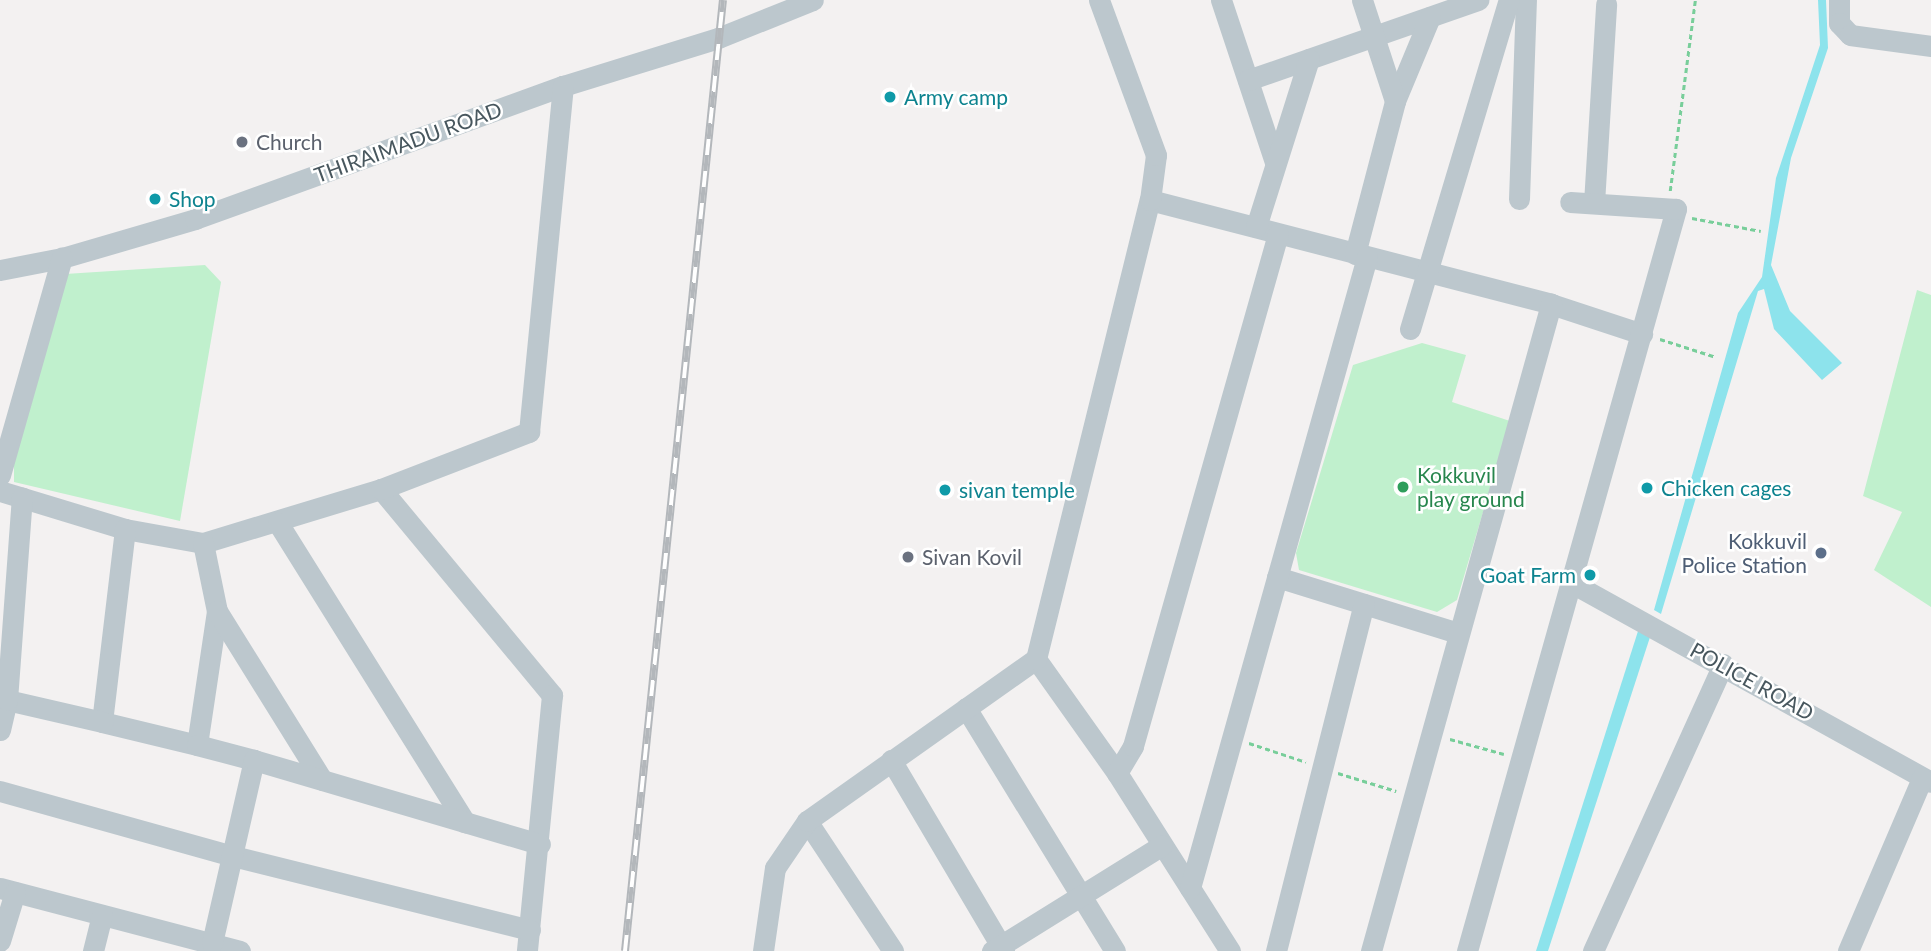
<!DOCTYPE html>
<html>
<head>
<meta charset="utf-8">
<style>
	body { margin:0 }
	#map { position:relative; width:1931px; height:951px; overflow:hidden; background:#f3f1f1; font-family:Lato,sans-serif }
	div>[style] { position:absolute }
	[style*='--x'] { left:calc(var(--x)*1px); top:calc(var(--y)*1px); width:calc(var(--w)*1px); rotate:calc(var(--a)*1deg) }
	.green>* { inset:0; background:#c0f0cd }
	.water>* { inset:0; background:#8de3ec }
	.path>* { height:2.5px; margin-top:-1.25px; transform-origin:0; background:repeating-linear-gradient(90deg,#78ce9a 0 5px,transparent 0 8.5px) }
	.minor>* { height:21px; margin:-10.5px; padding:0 10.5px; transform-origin:10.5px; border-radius:10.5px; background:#bcc7cd }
	.rail>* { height:8px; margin-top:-4px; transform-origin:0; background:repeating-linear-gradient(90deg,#fff 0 16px,#b3b7bb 0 32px); box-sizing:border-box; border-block:2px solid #b3b7bb }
	.dots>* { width:19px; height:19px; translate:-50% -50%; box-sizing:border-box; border:4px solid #fff; border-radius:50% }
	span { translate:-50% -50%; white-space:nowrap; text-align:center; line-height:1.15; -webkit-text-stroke:5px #fff; paint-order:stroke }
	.culture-label { font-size:21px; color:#0d838f }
	.left { translate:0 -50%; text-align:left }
	.right { translate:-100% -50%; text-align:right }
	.worship-label { font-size:21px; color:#5b616d }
	.street-label { font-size:21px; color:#48575e }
	.leisure-label { font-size:21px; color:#27864d }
	.service-label { font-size:21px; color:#4e5e75 }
</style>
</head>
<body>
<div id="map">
	<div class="green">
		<div style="clip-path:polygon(205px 265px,221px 282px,180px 521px,14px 482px,14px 463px,65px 274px)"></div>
		<div style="clip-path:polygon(1917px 290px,1931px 295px,1931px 607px,1874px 570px,1902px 512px,1863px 496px)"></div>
		<div style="clip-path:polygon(1422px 343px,1466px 355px,1452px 402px,1510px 421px,1457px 600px,1437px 612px,1299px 570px,1296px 553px,1353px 365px)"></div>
	</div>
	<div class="water">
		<div style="clip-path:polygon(1818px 0,1826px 0,1828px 48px,1791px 158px,1771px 265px,1790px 311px,1842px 363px,1822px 380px,1774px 329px,1764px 289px,1758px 291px,1661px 614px,1654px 610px,1738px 313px,1762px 277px,1776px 178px,1820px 45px)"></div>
		<div style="clip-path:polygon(1639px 628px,1651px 634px,1548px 951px,1536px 951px)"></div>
	</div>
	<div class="path">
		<div style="--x:1670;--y:191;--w:193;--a:-82.5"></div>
		<div style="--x:1692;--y:218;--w:70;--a:10.7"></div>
		<div style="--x:1660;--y:339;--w:59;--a:17.8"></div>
		<div style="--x:1450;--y:739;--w:56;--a:15.5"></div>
		<div style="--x:1249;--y:743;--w:60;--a:18.4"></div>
		<div style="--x:1338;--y:773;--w:61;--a:17.2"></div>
	</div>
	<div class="minor">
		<div style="--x:1221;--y:0;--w:171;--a:71.6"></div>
		<div style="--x:1839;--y:0;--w:23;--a:90"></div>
		<div style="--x:1839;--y:23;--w:16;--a:47"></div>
		<div style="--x:1850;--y:35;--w:82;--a:7.7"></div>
		<div style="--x:1248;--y:80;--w:244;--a:-19.2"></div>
		<div style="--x:1395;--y:101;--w:91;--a:-67.4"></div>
		<div style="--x:1519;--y:199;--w:199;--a:-88"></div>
		<div style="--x:1150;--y:200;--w:414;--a:14.5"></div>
		<div style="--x:1551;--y:304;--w:96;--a:18.2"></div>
		<div style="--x:1594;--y:203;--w:199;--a:-86.5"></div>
		<div style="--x:1256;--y:227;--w:176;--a:-72.5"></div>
		<div style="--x:1355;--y:254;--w:158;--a:-75.3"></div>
		<div style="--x:1395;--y:101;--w:106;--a:-108.1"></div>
		<div style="--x:0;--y:270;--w:63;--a:-11"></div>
		<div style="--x:62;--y:258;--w:139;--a:-16.3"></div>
		<div style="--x:195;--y:219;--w:391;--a:-19.9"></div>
		<div style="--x:563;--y:86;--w:162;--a:-17.2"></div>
		<div style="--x:718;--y:38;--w:102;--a:-21.8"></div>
		<div style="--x:1410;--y:329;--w:344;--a:-73.3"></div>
		<div style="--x:0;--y:475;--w:226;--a:-74.1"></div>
		<div style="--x:381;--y:489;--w:268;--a:50.3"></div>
		<div style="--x:552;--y:695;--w:257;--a:95.6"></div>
		<div style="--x:0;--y:491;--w:131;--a:16.9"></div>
		<div style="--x:125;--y:529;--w:79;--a:10.2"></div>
		<div style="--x:203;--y:543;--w:186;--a:-16.9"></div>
		<div style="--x:381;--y:489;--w:159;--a:-21.1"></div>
		<div style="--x:529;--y:432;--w:348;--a:-84.4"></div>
		<div style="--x:278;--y:523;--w:353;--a:58"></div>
		<div style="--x:125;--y:529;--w:194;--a:96.8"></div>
		<div style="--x:102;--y:722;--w:98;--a:13.6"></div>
		<div style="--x:203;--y:543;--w:69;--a:78.4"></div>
		<div style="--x:217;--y:611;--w:135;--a:98.5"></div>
		<div style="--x:197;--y:745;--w:59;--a:14.7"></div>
		<div style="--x:1277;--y:577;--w:189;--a:17.2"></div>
		<div style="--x:1572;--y:583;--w:410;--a:29"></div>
		<div style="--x:217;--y:611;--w:199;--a:58.1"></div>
		<div style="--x:1036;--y:659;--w:140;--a:54.6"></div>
		<div style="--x:1117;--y:773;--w:211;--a:57.6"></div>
		<div style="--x:7;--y:700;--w:98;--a:13"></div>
		<div style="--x:966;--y:708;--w:285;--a:58.5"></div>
		<div style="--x:0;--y:730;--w:31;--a:-77"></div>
		<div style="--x:7;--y:700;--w:203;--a:-85.8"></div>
		<div style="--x:891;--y:760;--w:222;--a:59.4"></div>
		<div style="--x:1117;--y:773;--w:31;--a:-59"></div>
		<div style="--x:1133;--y:746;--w:532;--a:-74.19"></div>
		<div style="--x:0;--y:791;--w:242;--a:15.6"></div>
		<div style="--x:233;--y:856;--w:306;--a:14"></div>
		<div style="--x:807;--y:821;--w:156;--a:56.5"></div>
		<div style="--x:0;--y:888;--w:248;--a:14.7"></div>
		<div style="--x:1190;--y:888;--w:655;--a:-74.33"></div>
		<div style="--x:0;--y:941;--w:51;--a:-73"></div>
		<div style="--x:212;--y:943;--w:188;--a:-77.1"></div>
		<div style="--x:254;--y:760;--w:298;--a:16.4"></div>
		<div style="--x:93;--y:951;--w:37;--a:-76"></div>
		<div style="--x:763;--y:951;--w:84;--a:-81.8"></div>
		<div style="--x:775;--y:868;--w:57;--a:-55.8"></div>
		<div style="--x:807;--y:821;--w:281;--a:-35.3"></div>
		<div style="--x:1036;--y:659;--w:473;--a:-76.1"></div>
		<div style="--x:1150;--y:200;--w:45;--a:-82.4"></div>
		<div style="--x:1156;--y:155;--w:165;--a:-110.2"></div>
		<div style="--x:992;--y:951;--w:200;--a:-31.9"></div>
		<div style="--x:1276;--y:951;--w:358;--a:-75.8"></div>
		<div style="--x:1371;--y:951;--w:672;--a:-74.45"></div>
		<div style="--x:1467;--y:951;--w:771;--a:-74.27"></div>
		<div style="--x:1676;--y:209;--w:106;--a:-176.2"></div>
		<div style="--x:1593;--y:951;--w:315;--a:-65.6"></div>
		<div style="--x:1848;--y:951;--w:188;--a:-66.8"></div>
	</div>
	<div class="rail">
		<div style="--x:625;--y:951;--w:956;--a:-84.12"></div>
	</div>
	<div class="dots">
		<div style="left:890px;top:97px;background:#0f9aa8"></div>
		<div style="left:242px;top:142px;background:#6b7280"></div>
		<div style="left:155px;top:199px;background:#0f9aa8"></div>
		<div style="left:1403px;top:487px;background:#2e9e5b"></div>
		<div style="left:1647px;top:488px;background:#0f9aa8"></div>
		<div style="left:945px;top:490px;background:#0f9aa8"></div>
		<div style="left:1821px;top:553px;background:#5c6f8a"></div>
		<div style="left:908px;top:557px;background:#6b7280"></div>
		<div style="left:1590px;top:575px;background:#0f9aa8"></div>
	</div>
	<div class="culture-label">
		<span class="left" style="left:904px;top:97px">Army camp</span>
		<span class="left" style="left:169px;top:199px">Shop</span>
		<span class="left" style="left:1661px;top:488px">Chicken cages</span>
		<span class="left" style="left:959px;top:490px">sivan temple</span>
		<span class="right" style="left:1576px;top:575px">Goat Farm</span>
	</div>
	<div class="worship-label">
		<span class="left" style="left:256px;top:142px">Church</span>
		<span class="left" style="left:922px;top:557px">Sivan Kovil</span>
	</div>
	<div class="street-label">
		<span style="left:408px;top:142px;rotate:-20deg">THIRAIMADU ROAD</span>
		<span style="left:1752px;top:681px;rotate:29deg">POLICE ROAD</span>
	</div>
	<div class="leisure-label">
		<span class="left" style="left:1417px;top:487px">Kokkuvil<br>play ground</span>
	</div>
	<div class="service-label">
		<span class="right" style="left:1807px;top:553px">Kokkuvil<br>Police Station</span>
	</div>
</div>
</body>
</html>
